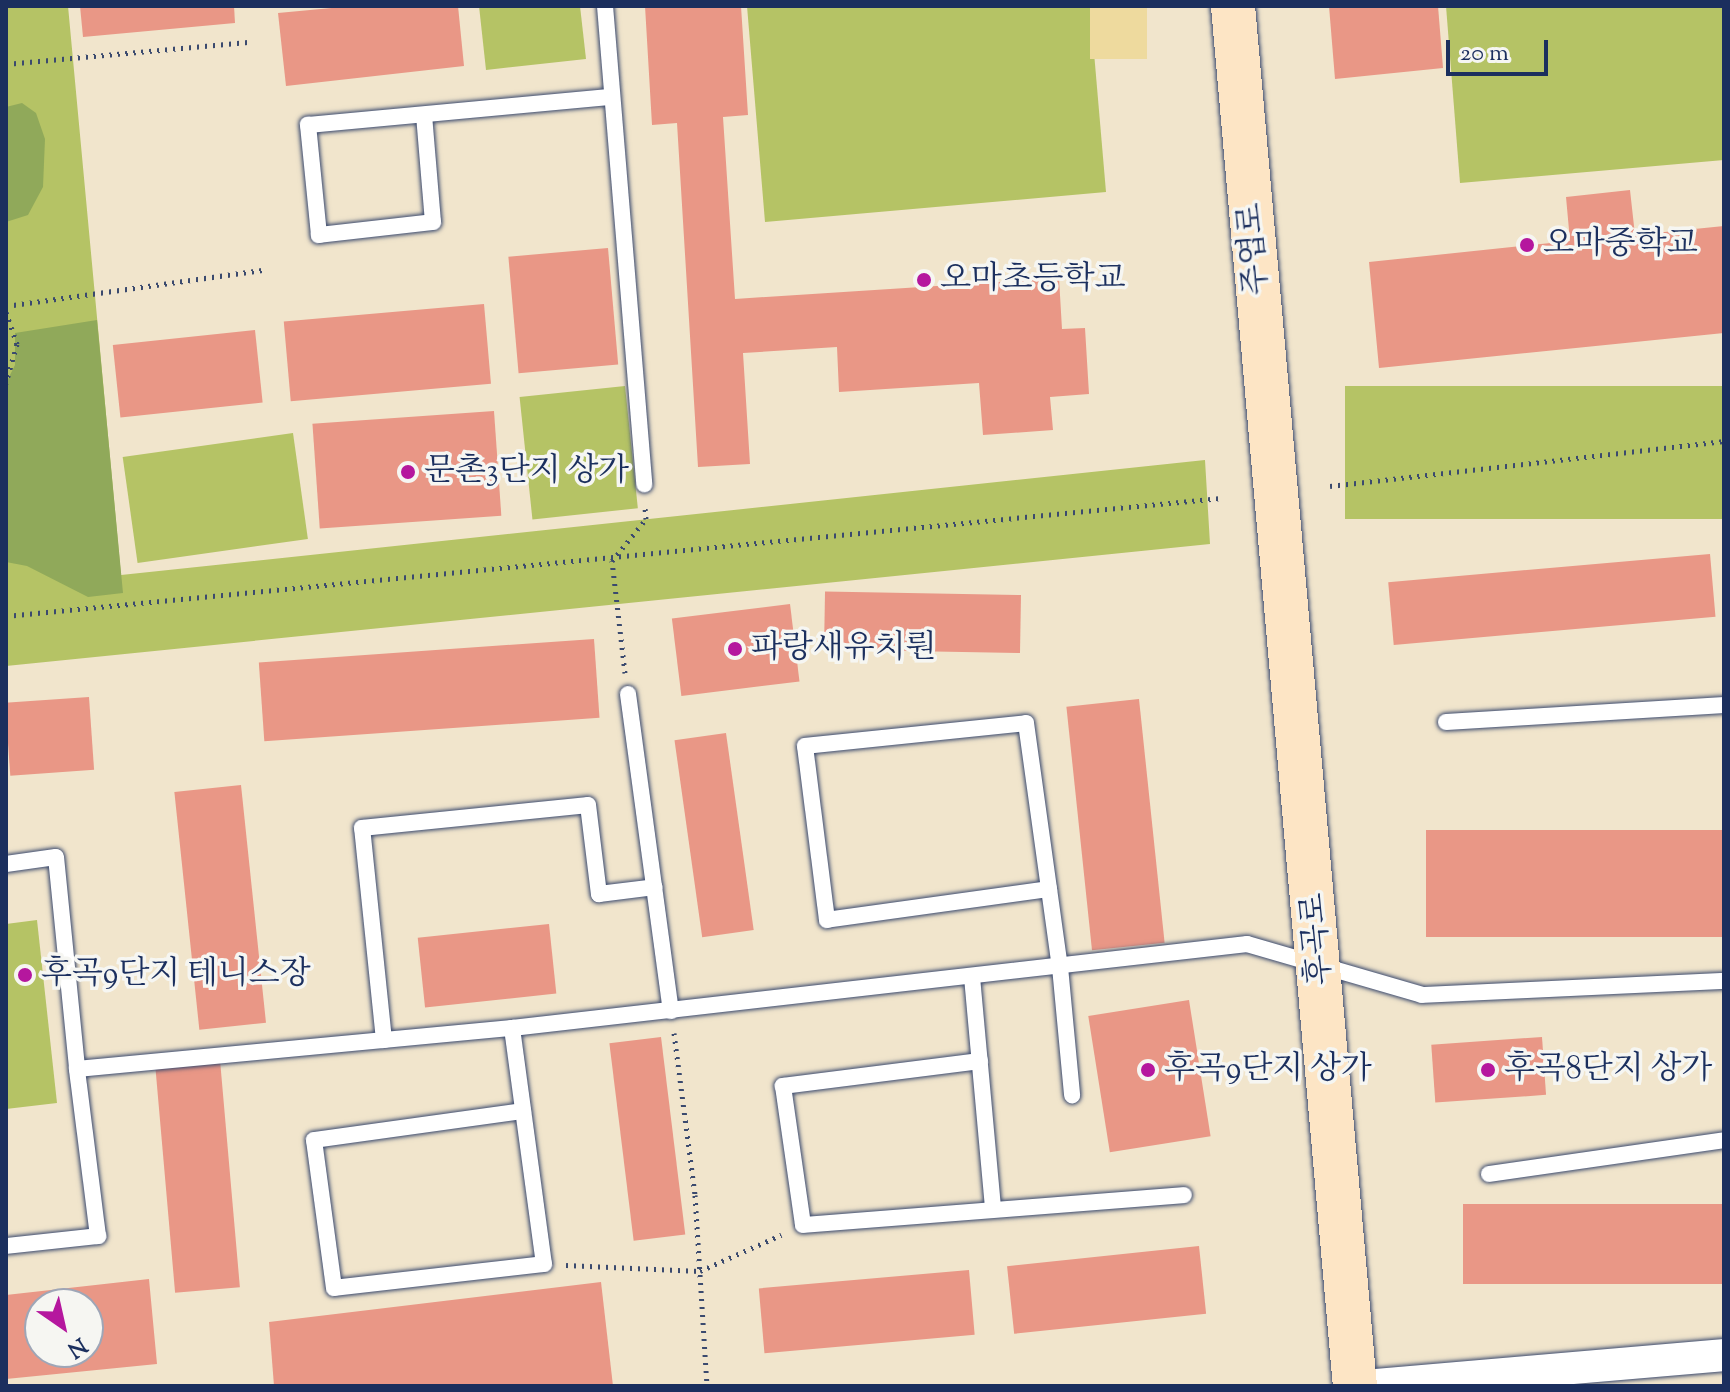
<!DOCTYPE html>
<html>
<head>
<meta charset="utf-8">
<style>
	body { margin:0 }
	#map { position:relative; width:1730px; height:1392px; overflow:hidden; background:#f1e5cc; font-family:"Sorts Mill Goudy","Noto Serif KR",serif }
	div>[style] { position:absolute }
	[style*='--x'] { left:calc(var(--x)*1px); top:calc(var(--y)*1px); width:calc(var(--w)*1px); rotate:calc(var(--a)*1deg) }
	.green>* { inset:0; background:#b5c365; transform-origin:0 0 }
	.forest>* { inset:0; background:#90a95a }
	.sand>* { inset:0; background:#eeda9e; transform-origin:0 0 }
	.building>* { inset:0; background:#e99786; transform-origin:0 0 }
	.path>* { height:5px; margin-top:-2.5px; transform-origin:0; background:repeating-linear-gradient(90deg,#3b4a6e 0 2px,transparent 0 8px) }
	.roads { filter:drop-shadow(0 0 2px #3b4a6e) drop-shadow(0 0 2px #3b4a6e) }
	.lane>* { height:16px; margin:-8px; padding:0 8px; transform-origin:8px; border-radius:8px; background:#fff }
	.street>* { height:32px; margin:-16px; padding:0 16px; transform-origin:16px; border-radius:16px; background:#fff }
	.secondary>* { height:44px; margin:-22px; padding:0 22px; transform-origin:22px; border-radius:22px; background:#fde5c5 }
	.dots>* { width:22px; height:22px; translate:-50% -50%; box-sizing:border-box; border:4px solid #f6f6f2; border-radius:50% }
	span { translate:-50% -50%; white-space:nowrap; text-align:center; line-height:1.15; -webkit-text-stroke:7px #f6f6f2; paint-order:stroke }
	.poi-label { font-size:32px; color:#1b2f5e }
	.left { translate:0 -50%; text-align:left }
	.street-label { font-size:32px; color:#1b2f5e }
	.frame { position:absolute; inset:0; border:8px solid #1b2f5e; pointer-events:none }
	.north { position:absolute; left:24px; top:1288px; width:80px; height:80px; box-sizing:border-box; background:#f6f6f2; border:2px solid #9ea6b7; border-radius:50%; rotate:146deg; font-size:22px; font-weight:700; line-height:32px; text-align:center; color:#1b2f5e }
	.north::after { content:''; display:block; margin:auto; width:28px; height:36px; background:#b5179e; clip-path:polygon(50% 0,100% 100%,50% 72%,0 100%) }
	.scale { position:absolute; left:1446px; top:40px; width:102px; height:36px; box-sizing:border-box; border:4px solid #1b2f5e; border-top:0; padding-left:10px; font-size:24px; line-height:28px; white-space:nowrap; color:#1b2f5e; -webkit-text-stroke:6px #f6f6f2; paint-order:stroke }
</style>
</head>
<body>
<div id="map">
	<div class="green">
		<div style="clip-path:polygon(6px 6px,68px 6px,121px 575px,1205px 460px,1210px 544px,6px 666px)"></div>
		<div style="clip-path:polygon(479px 6px,580px 6px,586px 59px,486px 70px)"></div>
		<div style="clip-path:polygon(747px 6px,1090px 6px,1106px 192px,765px 222px)"></div>
		<div style="clip-path:polygon(1446px 6px,1724px 6px,1724px 160px,1460px 183px)"></div>
		<div style="left:625px;top:386px;width:123px;height:106px;rotate:84deg"></div>
		<div style="left:1724px;top:386px;width:133px;height:379px;rotate:90deg"></div>
		<div style="left:293px;top:433px;width:107px;height:172px;rotate:82deg"></div>
		<div style="clip-path:polygon(37px 920px,57px 1103px,6px 1109px,6px 924px)"></div>
	</div>
	<div class="forest">
		<div style="clip-path:polygon(22px 103px,36px 113px,45px 139px,43px 187px,28px 215px,6px 222px,6px 107px)"></div>
		<div style="clip-path:polygon(97px 320px,123px 593px,88px 597px,27px 566px,6px 562px,6px 383px,15px 365px,15px 333px)"></div>
	</div>
	<div class="sand">
		<div style="left:1090px;top:6px;width:57px;height:53px"></div>
	</div>
	<div class="building">
		<div style="clip-path:polygon(80px 6px,234px 6px,235px 23px,83px 37px)"></div>
		<div style="clip-path:polygon(353px 6px,458px 6px,464px 66px,286px 86px,278px 13px)"></div>
		<div style="clip-path:polygon(645px 6px,741px 6px,748px 115px,723px 117px,735px 299px,1059px 278px,1062px 329px,1085px 328px,1089px 394px,1050px 397px,1053px 430px,983px 435px,979px 383px,839px 392px,837px 347px,743px 353px,750px 464px,698px 467px,677px 123px,652px 125px)"></div>
		<div style="clip-path:polygon(1329px 6px,1438px 6px,1443px 68px,1335px 79px)"></div>
		<div style="clip-path:polygon(1630px 190px,1635px 235px,1724px 226px,1724px 333px,1379px 368px,1369px 262px,1570px 241px,1566px 197px)"></div>
		<div style="left:608px;top:248px;width:117px;height:100px;rotate:85deg"></div>
		<div style="left:484px;top:304px;width:80px;height:201px;rotate:85deg"></div>
		<div style="left:255px;top:330px;width:73px;height:143px;rotate:84deg"></div>
		<div style="left:494px;top:411px;width:105px;height:182px;rotate:86deg"></div>
		<div style="left:1710px;top:554px;width:63px;height:323px;rotate:85deg"></div>
		<div style="left:1021px;top:595px;width:58px;height:196px;rotate:91deg"></div>
		<div style="left:790px;top:604px;width:78px;height:119px;rotate:83deg"></div>
		<div style="left:594px;top:639px;width:79px;height:336px;rotate:86deg"></div>
		<div style="left:89px;top:697px;width:73px;height:84px;rotate:86deg"></div>
		<div style="left:1139px;top:699px;width:245px;height:73px;rotate:84deg"></div>
		<div style="left:726px;top:733px;width:199px;height:52px;rotate:82deg"></div>
		<div style="left:241px;top:785px;width:239px;height:67px;rotate:84deg"></div>
		<div style="left:1724px;top:830px;width:107px;height:298px;rotate:90deg"></div>
		<div style="left:549px;top:924px;width:70px;height:132px;rotate:84deg"></div>
		<div style="left:1189px;top:1000px;width:138px;height:102px;rotate:81deg"></div>
		<div style="left:661px;top:1037px;width:199px;height:52px;rotate:83deg"></div>
		<div style="left:1542px;top:1037px;width:58px;height:111px;rotate:86deg"></div>
		<div style="left:220px;top:1060px;width:228px;height:65px;rotate:85deg"></div>
		<div style="left:1724px;top:1204px;width:80px;height:261px;rotate:90deg"></div>
		<div style="left:1199px;top:1246px;width:68px;height:193px;rotate:84deg"></div>
		<div style="left:969px;top:1270px;width:65px;height:211px;rotate:85deg"></div>
		<div style="clip-path:polygon(evenodd,149px 1279px,157px 1364px,6px 1379px,6px 1295px,149px 1279px,40px 1304px,88px 1304px,88px 1352px,40px 1352px,40px 1304px)"></div>
		<div style="clip-path:polygon(601px 1282px,613px 1386px,274px 1386px,269px 1322px)"></div>
	</div>
	<div class="path">
		<div style="--x:6;--y:64;--w:243;--a:-5.2"></div>
		<div style="--x:6;--y:306;--w:259;--a:-8"></div>
		<div style="--x:6;--y:312;--w:34;--a:71"></div>
		<div style="--x:17;--y:344;--w:41;--a:105.8"></div>
		<div style="--x:1330;--y:486;--w:397;--a:-6.5"></div>
		<div style="--x:6;--y:616;--w:1221;--a:-5.55"></div>
		<div style="--x:625;--y:673;--w:113;--a:-96.6"></div>
		<div style="--x:612;--y:561;--w:54;--a:-51"></div>
		<div style="--x:646;--y:519;--w:11;--a:-95"></div>
		<div style="--x:674;--y:1033;--w:163;--a:82.6"></div>
		<div style="--x:695;--y:1195;--w:191;--a:86.4"></div>
		<div style="--x:566;--y:1265;--w:134;--a:2.6"></div>
		<div style="--x:700;--y:1271;--w:89;--a:-24"></div>
	</div>
	<div class="roads">
		<div class="lane">
			<div style="--x:605;--y:6;--w:480;--a:85.3"></div>
			<div style="--x:424;--y:115;--w:107;--a:85.2"></div>
			<div style="--x:433;--y:222;--w:115;--a:173.5"></div>
			<div style="--x:319;--y:235;--w:111;--a:-95.7"></div>
			<div style="--x:308;--y:125;--w:305;--a:-5.3"></div>
			<div style="--x:628;--y:694;--w:320;--a:82.3"></div>
			<div style="--x:1446;--y:722;--w:279;--a:-3.5"></div>
			<div style="--x:6;--y:864;--w:50;--a:-8"></div>
			<div style="--x:56;--y:857;--w:213;--a:84.3"></div>
			<div style="--x:1049;--y:889;--w:224;--a:172.1"></div>
			<div style="--x:827;--y:920;--w:175;--a:-97.2"></div>
			<div style="--x:805;--y:746;--w:222;--a:-5.9"></div>
			<div style="--x:1026;--y:723;--w:246;--a:82.1"></div>
			<div style="--x:1060;--y:967;--w:129;--a:84.6"></div>
			<div style="--x:972;--y:977;--w:230;--a:84.8"></div>
			<div style="--x:512;--y:1028;--w:238;--a:82.3"></div>
			<div style="--x:544;--y:1264;--w:211;--a:173.5"></div>
			<div style="--x:334;--y:1288;--w:149;--a:-97.7"></div>
			<div style="--x:314;--y:1140;--w:211;--a:-7.9"></div>
			<div style="--x:384;--y:1040;--w:213;--a:-95.9"></div>
			<div style="--x:362;--y:828;--w:227;--a:-5.8"></div>
			<div style="--x:588;--y:805;--w:90;--a:83"></div>
			<div style="--x:599;--y:894;--w:56;--a:-7.1"></div>
			<div style="--x:980;--y:1061;--w:199;--a:172.8"></div>
			<div style="--x:783;--y:1086;--w:140;--a:81.8"></div>
			<div style="--x:803;--y:1225;--w:382;--a:-4.5"></div>
			<div style="--x:1489;--y:1174;--w:237;--a:-8.2"></div>
			<div style="--x:6;--y:1246;--w:93;--a:-6.2"></div>
			<div style="--x:98;--y:1236;--w:168;--a:-97.2"></div>
			<div style="--x:77;--y:1069;--w:437;--a:-5.4"></div>
			<div style="--x:512;--y:1028;--w:740;--a:-6.52"></div>
			<div style="--x:1247;--y:944;--w:182;--a:16.2"></div>
			<div style="--x:1422;--y:995;--w:302;--a:-2.7"></div>
		</div>
		<div class="street">
			<div style="--x:1363;--y:1386;--w:362;--a:-4.9"></div>
		</div>
		<div class="secondary">
			<div style="--x:1233;--y:6;--w:1385;--a:84.95"></div>
		</div>
	</div>
	<div class="dots">
		<div style="left:1527px;top:245px;background:#b5179e"></div>
		<div style="left:924px;top:280px;background:#b5179e"></div>
		<div style="left:408px;top:472px;background:#b5179e"></div>
		<div style="left:735px;top:649px;background:#b5179e"></div>
		<div style="left:25px;top:975px;background:#b5179e"></div>
		<div style="left:1148px;top:1070px;background:#b5179e"></div>
		<div style="left:1488px;top:1070px;background:#b5179e"></div>
	</div>
	<div class="poi-label">
		<span class="left" style="left:1543px;top:245px">오마중학교</span>
		<span class="left" style="left:940px;top:280px">오마초등학교</span>
		<span class="left" style="left:424px;top:472px">문촌3단지 상가</span>
		<span class="left" style="left:751px;top:649px">파랑새유치뤈</span>
		<span class="left" style="left:41px;top:975px">후곡9단지 테니스장</span>
		<span class="left" style="left:1164px;top:1070px">후곡9단지 상가</span>
		<span class="left" style="left:1504px;top:1070px">후곡8단지 상가</span>
	</div>
	<div class="street-label">
		<span style="left:1255px;top:249px;rotate:-95deg">주엽로</span>
		<span style="left:1318px;top:939px;rotate:-95deg">후곡로</span>
	</div>
	<div class="frame"></div>
	<div class="north">N</div>
	<div class="scale">20 m</div>
</div>
</body>
</html>
